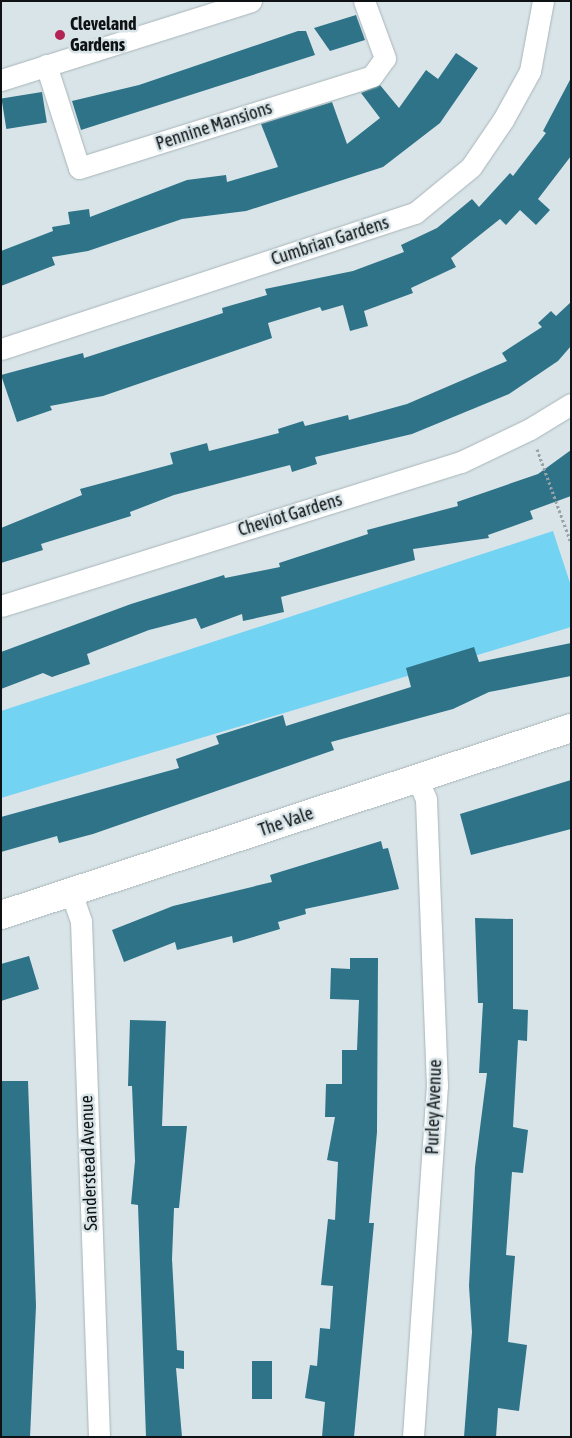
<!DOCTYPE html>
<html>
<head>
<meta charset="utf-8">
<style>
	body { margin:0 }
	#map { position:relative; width:572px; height:1438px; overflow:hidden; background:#d8e4e8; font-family:"Asap Condensed",sans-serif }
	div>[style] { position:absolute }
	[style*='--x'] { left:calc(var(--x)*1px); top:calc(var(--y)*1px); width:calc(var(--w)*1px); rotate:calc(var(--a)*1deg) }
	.green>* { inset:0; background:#73d3f3 }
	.building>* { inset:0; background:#2e7388; transform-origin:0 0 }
	.path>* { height:3px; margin-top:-1.5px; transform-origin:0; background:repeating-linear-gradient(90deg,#99a2a6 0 2.5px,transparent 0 5px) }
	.roads { filter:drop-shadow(0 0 1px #a9b5b9) drop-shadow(0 0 1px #a9b5b9) }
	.street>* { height:21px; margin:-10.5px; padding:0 10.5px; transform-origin:10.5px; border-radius:10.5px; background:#fff }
	.secondary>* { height:28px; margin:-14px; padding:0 14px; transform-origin:14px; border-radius:14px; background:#fff }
	.dots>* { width:14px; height:14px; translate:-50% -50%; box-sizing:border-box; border:2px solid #d8e4e8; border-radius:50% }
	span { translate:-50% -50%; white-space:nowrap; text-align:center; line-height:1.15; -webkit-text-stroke:5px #d8e4e8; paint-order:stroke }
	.poi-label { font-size:18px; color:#0e1214; font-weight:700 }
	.left { translate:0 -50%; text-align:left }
	.street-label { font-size:18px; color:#0e1214 }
	.frame { position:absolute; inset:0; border:2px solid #0e1214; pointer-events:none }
</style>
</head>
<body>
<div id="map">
	<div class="green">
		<div style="clip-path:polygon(553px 531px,571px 586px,571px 627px,1px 798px,1px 711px)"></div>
	</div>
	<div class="building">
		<div style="clip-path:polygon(356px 15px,365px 40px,330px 51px,314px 28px)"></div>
		<div style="clip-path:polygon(298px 31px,306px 31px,315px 55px,81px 130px,72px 101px,139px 85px)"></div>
		<div style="clip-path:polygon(456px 53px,478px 68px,440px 123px,383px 167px,246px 211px,182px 219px,88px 251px,52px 257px,55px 265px,1px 286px,1px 251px,53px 231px,52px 227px,70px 224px,68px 212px,89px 209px,90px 217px,187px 180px,226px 175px,227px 182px,278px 167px,261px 124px,332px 102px,347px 144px,380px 118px,361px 93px,380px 85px,399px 108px,426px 70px,438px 79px)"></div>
		<div style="clip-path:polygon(571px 78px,571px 156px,538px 199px,550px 210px,536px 225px,520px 210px,506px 225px,500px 219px,451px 258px,456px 267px,411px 288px,413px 293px,364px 311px,368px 326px,350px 331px,343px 305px,322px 311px,320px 307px,268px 323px,272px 338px,103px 396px,50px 406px,52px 410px,17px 422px,1px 375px,83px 353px,84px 358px,223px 313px,222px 308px,267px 295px,265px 289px,353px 271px,404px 252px,401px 245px,437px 228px,472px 199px,479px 207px,510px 173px,513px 176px,546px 133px,543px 131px)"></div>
		<div style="left:42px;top:92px;width:31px;height:41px;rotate:81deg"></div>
		<div style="clip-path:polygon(571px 302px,571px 346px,558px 361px,509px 394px,412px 434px,315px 457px,317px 464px,292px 472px,290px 465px,174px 495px,130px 512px,131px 516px,41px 544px,43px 550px,1px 563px,1px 528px,82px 495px,80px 489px,173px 464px,170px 453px,207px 443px,209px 451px,279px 433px,278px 429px,303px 421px,305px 426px,348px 415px,349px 420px,407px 404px,507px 361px,502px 353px,542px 327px,538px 323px,551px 311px,556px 316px)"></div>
		<div style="clip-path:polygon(571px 450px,571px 496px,530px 511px,533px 519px,488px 535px,489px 538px,413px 549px,415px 560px,281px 597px,284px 612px,243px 621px,242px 614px,201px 629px,196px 618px,149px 630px,87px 654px,90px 664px,52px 677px,43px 673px,1px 689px,1px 652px,131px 604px,224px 575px,225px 578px,280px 567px,279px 563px,368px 534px,367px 530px,458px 506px,457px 502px,538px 474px)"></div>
		<div style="clip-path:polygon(571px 643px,571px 676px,489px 692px,453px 709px,331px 742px,334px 750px,93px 834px,59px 843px,57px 836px,1px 852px,1px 817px,179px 768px,176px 759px,219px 744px,216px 736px,283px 715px,286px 726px,411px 687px,406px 668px,474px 647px,479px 662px)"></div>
		<div style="clip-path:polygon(571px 780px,571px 829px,471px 855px,460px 814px)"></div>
		<div style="clip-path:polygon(381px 841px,383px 849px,388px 848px,399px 889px,305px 909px,306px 914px,278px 922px,280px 929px,233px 943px,232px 936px,177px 950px,175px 942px,124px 962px,112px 930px,173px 906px,272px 882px,270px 875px)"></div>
		<div style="clip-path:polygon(475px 918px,513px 919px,513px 1009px,528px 1010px,527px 1041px,518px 1040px,513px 1127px,528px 1130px,523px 1173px,512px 1172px,506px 1255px,515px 1256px,508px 1342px,527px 1345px,519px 1411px,498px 1408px,496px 1437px,464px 1437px,472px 1332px,469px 1286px,475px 1167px,487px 1073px,479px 1073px,483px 1003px,478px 1003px)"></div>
		<div style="clip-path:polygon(29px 956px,39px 989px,1px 1001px,1px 964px)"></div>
		<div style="clip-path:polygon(350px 958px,378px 958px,377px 1132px,369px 1223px,374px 1223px,354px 1437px,322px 1437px,325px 1402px,305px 1398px,310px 1365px,317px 1366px,320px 1328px,330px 1329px,333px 1286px,321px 1285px,328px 1219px,335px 1220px,338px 1162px,327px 1160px,335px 1117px,325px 1117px,326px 1084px,342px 1084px,342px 1050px,357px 1050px,359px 1000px,330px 999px,331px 968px,350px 969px)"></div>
		<div style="clip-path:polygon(130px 1020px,166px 1021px,162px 1126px,187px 1126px,179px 1208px,174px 1208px,172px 1259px,177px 1350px,184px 1351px,184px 1369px,176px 1368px,182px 1437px,146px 1437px,138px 1205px,131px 1204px,135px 1161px,132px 1086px,128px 1086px)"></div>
		<div style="clip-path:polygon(1px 1081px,28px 1081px,36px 1306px,30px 1437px,1px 1437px)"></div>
		<div style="left:252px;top:1361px;width:20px;height:38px"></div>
	</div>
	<div class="path">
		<div style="--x:537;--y:449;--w:100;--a:70.1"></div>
	</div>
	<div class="roads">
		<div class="street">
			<div style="--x:46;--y:65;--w:108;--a:72.2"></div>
			<div style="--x:79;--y:168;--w:307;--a:-17.4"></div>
			<div style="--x:372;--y:76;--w:22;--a:-54"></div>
			<div style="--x:385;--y:58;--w:61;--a:-110.2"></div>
			<div style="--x:1;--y:80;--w:262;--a:-17.5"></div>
			<div style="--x:1;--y:349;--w:436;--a:-18.2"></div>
			<div style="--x:415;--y:213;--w:72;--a:-39.4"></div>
			<div style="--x:471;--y:167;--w:57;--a:-55.8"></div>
			<div style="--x:503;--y:120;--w:56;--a:-61.1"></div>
			<div style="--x:530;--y:71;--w:71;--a:-79.5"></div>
			<div style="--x:1;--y:606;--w:482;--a:-17.4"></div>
			<div style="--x:461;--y:462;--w:76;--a:-25.6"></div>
			<div style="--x:530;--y:429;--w:48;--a:-31.4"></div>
			<div style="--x:71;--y:892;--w:31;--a:71"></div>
			<div style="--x:81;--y:921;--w:516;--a:88"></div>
			<div style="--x:413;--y:1437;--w:352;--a:-86.1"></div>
			<div style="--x:437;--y:1086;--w:287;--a:-92.2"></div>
			<div style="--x:426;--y:799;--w:23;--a:-113"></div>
		</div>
		<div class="secondary">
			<div style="--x:1;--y:915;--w:600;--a:-18.16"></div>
		</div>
	</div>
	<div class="dots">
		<div style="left:60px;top:35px;background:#b32354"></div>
	</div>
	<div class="poi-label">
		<span class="left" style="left:70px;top:35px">Cleveland<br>Gardens</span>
	</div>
	<div class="street-label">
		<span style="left:214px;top:126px;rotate:-18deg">Pennine Mansions</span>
		<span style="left:330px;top:241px;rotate:-18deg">Cumbrian Gardens</span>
		<span style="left:290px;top:515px;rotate:-17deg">Cheviot Gardens</span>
		<span style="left:286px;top:822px;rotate:-19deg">The Vale</span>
		<span style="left:434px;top:1107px;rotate:-88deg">Purley Avenue</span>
		<span style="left:89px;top:1163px;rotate:-92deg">Sanderstead Avenue</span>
	</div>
	<div class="frame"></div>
</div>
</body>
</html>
